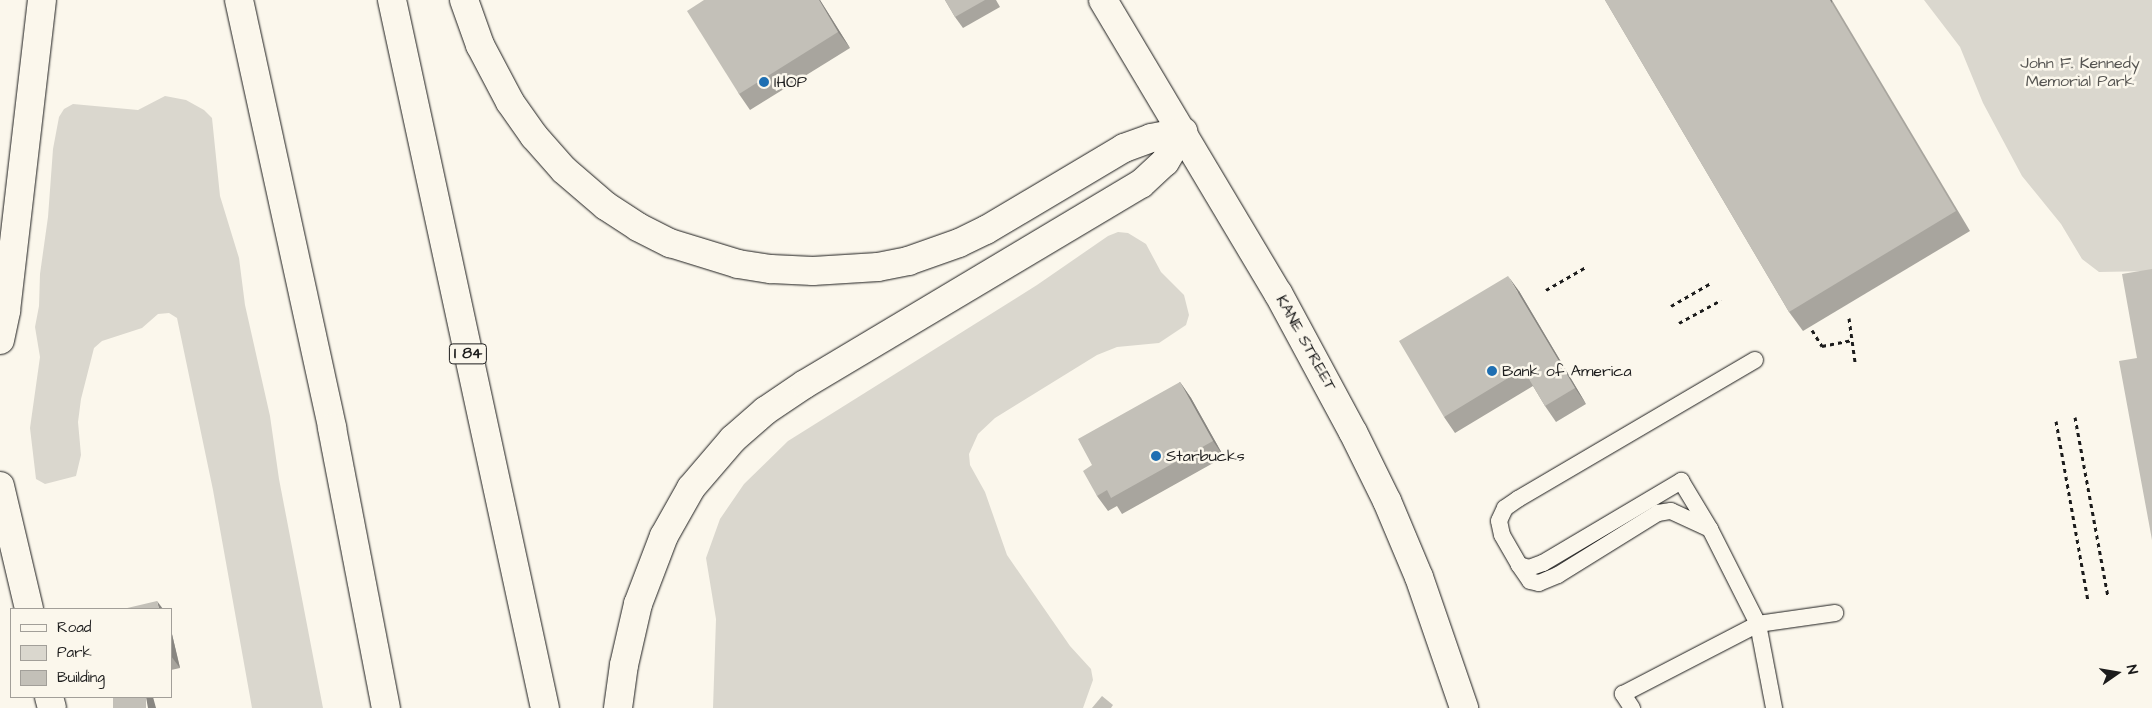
<!DOCTYPE html>
<html>
<head>
<meta charset="utf-8">
<style>
	body { margin:0 }
	#map { position:relative; width:2152px; height:708px; overflow:hidden; background:#fbf7ec; font-family:"Architects Daughter",sans-serif }
	div>[style] { position:absolute }
	[style*='--x'] { left:calc(var(--x)*1px); top:calc(var(--y)*1px); width:calc(var(--w)*1px); rotate:calc(var(--a)*1deg) }
	.green>* { inset:0; background:#dad7ce }
	.path>* { height:3px; margin-top:-1.5px; transform-origin:0; background:repeating-linear-gradient(90deg,#1c1c1c 0 4px,transparent 0 8px) }
	.roads { filter:drop-shadow(0 0 1px #1c1c1c) drop-shadow(0 0 1px #1c1c1c) }
	.lane>* { height:16px; margin:-8px; padding:0 8px; transform-origin:8px; border-radius:8px; background:#fbf7ec }
	.secondary>* { height:28px; margin:-14px; padding:0 14px; transform-origin:14px; border-radius:14px; background:#fbf7ec }
	.highway>* { height:28px; margin:-14px; padding:0 14px; transform-origin:14px; border-radius:14px; background:#fbf7ec }
	.wall>* { inset:0; background:#a8a59e }
	.shaded-wall>* { inset:0; background:#888681; transform-origin:0 0 }
	.building>* { inset:0; background:#c3c0b8; transform-origin:0 0 }
	.dots>* { width:14px; height:14px; translate:-50% -50%; box-sizing:border-box; border:2px solid #fbf7ec; border-radius:50% }
	span { translate:-50% -50%; white-space:nowrap; text-align:center; line-height:1.15; -webkit-text-stroke:5px #fbf7ec; paint-order:stroke }
	.shield-label span { padding:1px 4px; background:#fbf7ec; border:1px solid; border-radius:4px; -webkit-text-stroke-width:0 }
	.shield-label { font-size:15px; color:#1c1c1c; font-weight:700 }
	.park-label { font-size:16px; color:#555451 }
	.poi-label { font-size:16px; color:#1c1c1c }
	.left { translate:0 -50%; text-align:left }
	.street-label { font-size:16px; color:#1c1c1c }
	.legend { position:absolute; left:10px; top:608px; width:162px; height:90px; box-sizing:border-box; background:#fbf7ec; border:1px solid #a29f99; margin:0; padding:6px 9px; list-style:none; font-size:15px; color:#1c1c1c }
	.legend li { display:flex; align-items:center; gap:10px; height:25px }
	.legend b { width:25px; border:1px solid #a29f99 }
	.north { position:absolute; left:2092px; top:648px; width:50px; height:50px; -webkit-text-stroke:4px #fbf7ec; paint-order:stroke; rotate:77deg; font-size:14px; font-weight:700; line-height:20px; text-align:center; color:#1c1c1c }
	.north::after { content:''; display:block; margin:auto; width:18px; height:22px; background:#1c1c1c; clip-path:polygon(50% 0,100% 100%,50% 72%,0 100%) }
</style>
</head>
<body>
<div id="map">
	<div class="green">
		<div style="clip-path:polygon(1924px 0,2152px 0,2152px 271px,2099px 272px,2082px 259px,2061px 224px,2022px 176px,1983px 103px,1960px 47px)"></div>
		<div style="clip-path:polygon(165px 96px,186px 100px,204px 110px,212px 118px,220px 196px,239px 258px,245px 305px,270px 416px,279px 479px,323px 708px,252px 708px,213px 490px,177px 318px,169px 313px,158px 314px,142px 328px,102px 341px,94px 348px,81px 399px,78px 422px,81px 455px,76px 476px,45px 484px,36px 479px,30px 428px,40px 357px,35px 327px,39px 306px,40px 274px,48px 217px,53px 149px,59px 117px,64px 109px,73px 104px,138px 110px)"></div>
		<div style="clip-path:polygon(1118px 232px,1128px 233px,1146px 244px,1161px 272px,1184px 295px,1189px 315px,1186px 325px,1159px 343px,1117px 347px,1097px 355px,995px 418px,978px 434px,969px 454px,970px 465px,985px 492px,1007px 555px,1070px 646px,1091px 669px,1093px 680px,1083px 708px,713px 708px,716px 619px,706px 558px,720px 519px,744px 484px,788px 441px,1037px 285px,1108px 236px)"></div>
	</div>
	<div class="path">
		<div style="--x:1546;--y:290;--w:46;--a:-29.9"></div>
		<div style="--x:1671;--y:306;--w:46;--a:-29.9"></div>
		<div style="--x:1849;--y:318;--w:44;--a:82.2"></div>
		<div style="--x:1679;--y:323;--w:48;--a:-28.7"></div>
		<div style="--x:1812;--y:330;--w:19;--a:58"></div>
		<div style="--x:1822;--y:346;--w:31;--a:-11"></div>
		<div style="--x:2075;--y:417;--w:182;--a:79.6"></div>
		<div style="--x:2056;--y:421;--w:182;--a:79.9"></div>
	</div>
	<div class="roads">
		<div class="lane">
			<div style="--x:1755;--y:360;--w:275;--a:149.6"></div>
			<div style="--x:1518;--y:499;--w:16;--a:145"></div>
			<div style="--x:1505;--y:508;--w:14;--a:115"></div>
			<div style="--x:1499;--y:521;--w:14;--a:78"></div>
			<div style="--x:1502;--y:535;--w:34;--a:60"></div>
			<div style="--x:1519;--y:565;--w:10;--a:17"></div>
			<div style="--x:1529;--y:568;--w:15;--a:-20"></div>
			<div style="--x:1543;--y:563;--w:161;--a:-30.7"></div>
			<div style="--x:1681;--y:481;--w:56;--a:58.9"></div>
			<div style="--x:1710;--y:529;--w:106;--a:63.2"></div>
			<div style="--x:1758;--y:624;--w:86;--a:79.2"></div>
			<div style="--x:1519;--y:565;--w:19;--a:55"></div>
			<div style="--x:1530;--y:581;--w:9;--a:13"></div>
			<div style="--x:1539;--y:583;--w:21;--a:-23"></div>
			<div style="--x:1558;--y:575;--w:118;--a:-31.8"></div>
			<div style="--x:1658;--y:513;--w:13;--a:-9"></div>
			<div style="--x:1671;--y:511;--w:43;--a:24.8"></div>
			<div style="--x:1632;--y:708;--w:17;--a:-123"></div>
			<div style="--x:1623;--y:694;--w:152;--a:-27.4"></div>
			<div style="--x:1758;--y:624;--w:78;--a:-8.1"></div>
		</div>
		<div class="secondary">
			<div style="--x:1103;--y:0;--w:341;--a:59.2"></div>
			<div style="--x:1278;--y:293;--w:158;--a:61.7"></div>
			<div style="--x:1353;--y:432;--w:77;--a:63.8"></div>
			<div style="--x:1387;--y:501;--w:82;--a:67.2"></div>
			<div style="--x:1419;--y:577;--w:139;--a:71"></div>
			<div style="--x:0;--y:486;--w:126;--a:76.7"></div>
			<div style="--x:49;--y:697;--w:11;--a:75"></div>
		</div>
		<div class="highway">
			<div style="--x:239;--y:0;--w:438;--a:77.7"></div>
			<div style="--x:332;--y:428;--w:285;--a:79.1"></div>
			<div style="--x:392;--y:0;--w:724;--a:77.81"></div>
			<div style="--x:464;--y:0;--w:48;--a:70.4"></div>
			<div style="--x:480;--y:45;--w:64;--a:62.2"></div>
			<div style="--x:510;--y:102;--w:42;--a:54.8"></div>
			<div style="--x:534;--y:136;--w:45;--a:48.6"></div>
			<div style="--x:564;--y:170;--w:55;--a:40.6"></div>
			<div style="--x:606;--y:206;--w:38;--a:33"></div>
			<div style="--x:638;--y:227;--w:36;--a:27"></div>
			<div style="--x:670;--y:243;--w:71;--a:17.2"></div>
			<div style="--x:738;--y:264;--w:33;--a:9"></div>
			<div style="--x:771;--y:269;--w:42;--a:2.7"></div>
			<div style="--x:813;--y:271;--w:65;--a:-3.5"></div>
			<div style="--x:878;--y:267;--w:31;--a:-11"></div>
			<div style="--x:908;--y:261;--w:54;--a:-19.4"></div>
			<div style="--x:959;--y:243;--w:30;--a:-26"></div>
			<div style="--x:986;--y:230;--w:161;--a:-30.7"></div>
			<div style="--x:1124;--y:148;--w:29;--a:-20"></div>
			<div style="--x:1151;--y:138;--w:33;--a:-11"></div>
			<div style="--x:0;--y:340;--w:30;--a:-78"></div>
			<div style="--x:6;--y:311;--w:313;--a:-83.4"></div>
			<div style="--x:618;--y:708;--w:43;--a:-82.1"></div>
			<div style="--x:624;--y:665;--w:63;--a:-77.1"></div>
			<div style="--x:638;--y:604;--w:73;--a:-69.1"></div>
			<div style="--x:664;--y:536;--w:55;--a:-60.6"></div>
			<div style="--x:691;--y:488;--w:65;--a:-49.4"></div>
			<div style="--x:733;--y:439;--w:43;--a:-41.2"></div>
			<div style="--x:765;--y:411;--w:48;--a:-34"></div>
			<div style="--x:805;--y:384;--w:391;--a:-30.8"></div>
			<div style="--x:1141;--y:184;--w:33;--a:-43"></div>
			<div style="--x:1165;--y:162;--w:35;--a:-59"></div>
		</div>
	</div>
	<div class="wall">
		<div style="clip-path:polygon(704px 0,820px 0,850px 48px,750px 110px,739px 94px)"></div>
		<div style="clip-path:polygon(945px 0,996px 0,1000px 7px,963px 28px,955px 17px)"></div>
		<div style="clip-path:polygon(1605px 0,1832px 0,1970px 231px,1803px 331px,1789px 312px)"></div>
		<div style="clip-path:polygon(1519px 291px,1586px 404px,1556px 422px,1545px 406px,1533px 386px,1455px 433px,1444px 417px)"></div>
		<div style="clip-path:polygon(1180px 382px,1191px 398px,1224px 457px,1122px 514px,1117px 506px,1108px 511px,1097px 496px,1092px 465px)"></div>
		<div style="clip-path:polygon(171px 630px,180px 668px,171px 670px)"></div>
	</div>
	<div class="shaded-wall">
		<div style="clip-path:polygon(819px 0,820px 0,850px 48px,838px 32px)"></div>
		<div style="left:1830px;top:0;width:2px;height:246px"></div>
		<div style="clip-path:polygon(1508px 276px,1519px 291px,1586px 404px,1575px 388px)"></div>
		<div style="clip-path:polygon(1180px 382px,1191px 398px,1224px 457px,1213px 441px)"></div>
		<div style="clip-path:polygon(157px 601px,163px 609px,159px 609px)"></div>
		<div style="clip-path:polygon(171px 630px,180px 668px,171px 656px)"></div>
		<div style="clip-path:polygon(146px 697px,153px 697px,156px 708px,148px 708px)"></div>
	</div>
	<div class="building">
		<div style="clip-path:polygon(704px 0,819px 0,838px 32px,739px 94px,687px 11px)"></div>
		<div style="clip-path:polygon(945px 0,985px 0,955px 17px)"></div>
		<div style="clip-path:polygon(1605px 0,1830px 0,1956px 211px,1789px 312px)"></div>
		<div style="clip-path:polygon(2152px 269px,2152px 540px,2119px 361px,2137px 358px,2122px 274px)"></div>
		<div style="clip-path:polygon(1508px 276px,1575px 388px,1545px 406px,1523px 369px,1444px 417px,1399px 341px)"></div>
		<div style="clip-path:polygon(1180px 382px,1213px 441px,1111px 498px,1107px 490px,1097px 496px,1083px 471px,1092px 465px,1078px 439px)"></div>
		<div style="clip-path:polygon(157px 601px,159px 609px,123px 609px)"></div>
		<div style="clip-path:polygon(1102px 696px,1113px 705px,1111px 708px,1092px 708px)"></div>
		<div style="left:113px;top:697px;width:33px;height:11px"></div>
	</div>
	<div class="dots">
		<div style="left:764px;top:82px;background:#1f6fb2"></div>
		<div style="left:1492px;top:371px;background:#1f6fb2"></div>
		<div style="left:1156px;top:456px;background:#1f6fb2"></div>
	</div>
	<div class="shield-label">
		<span style="left:468px;top:354px">I 84</span>
	</div>
	<div class="park-label">
		<span style="left:2080px;top:72px">John F. Kennedy<br>Memorial Park</span>
	</div>
	<div class="poi-label">
		<span class="left" style="left:774px;top:82px">IHOP</span>
		<span class="left" style="left:1502px;top:371px">Bank of America</span>
		<span class="left" style="left:1166px;top:456px">Starbucks</span>
	</div>
	<div class="street-label">
		<span style="left:1306px;top:343px;rotate:61deg">KANE STREET</span>
	</div>
	<ul class="legend">
	<li><b style="height:6px;background:#fbf7ec"></b>Road</li>
	<li><b style="height:14px;background:#dad7ce"></b>Park</li>
	<li><b style="height:14px;background:#c3c0b8"></b>Building</li>
	</ul>
	<div class="north">N</div>
</div>
</body>
</html>
